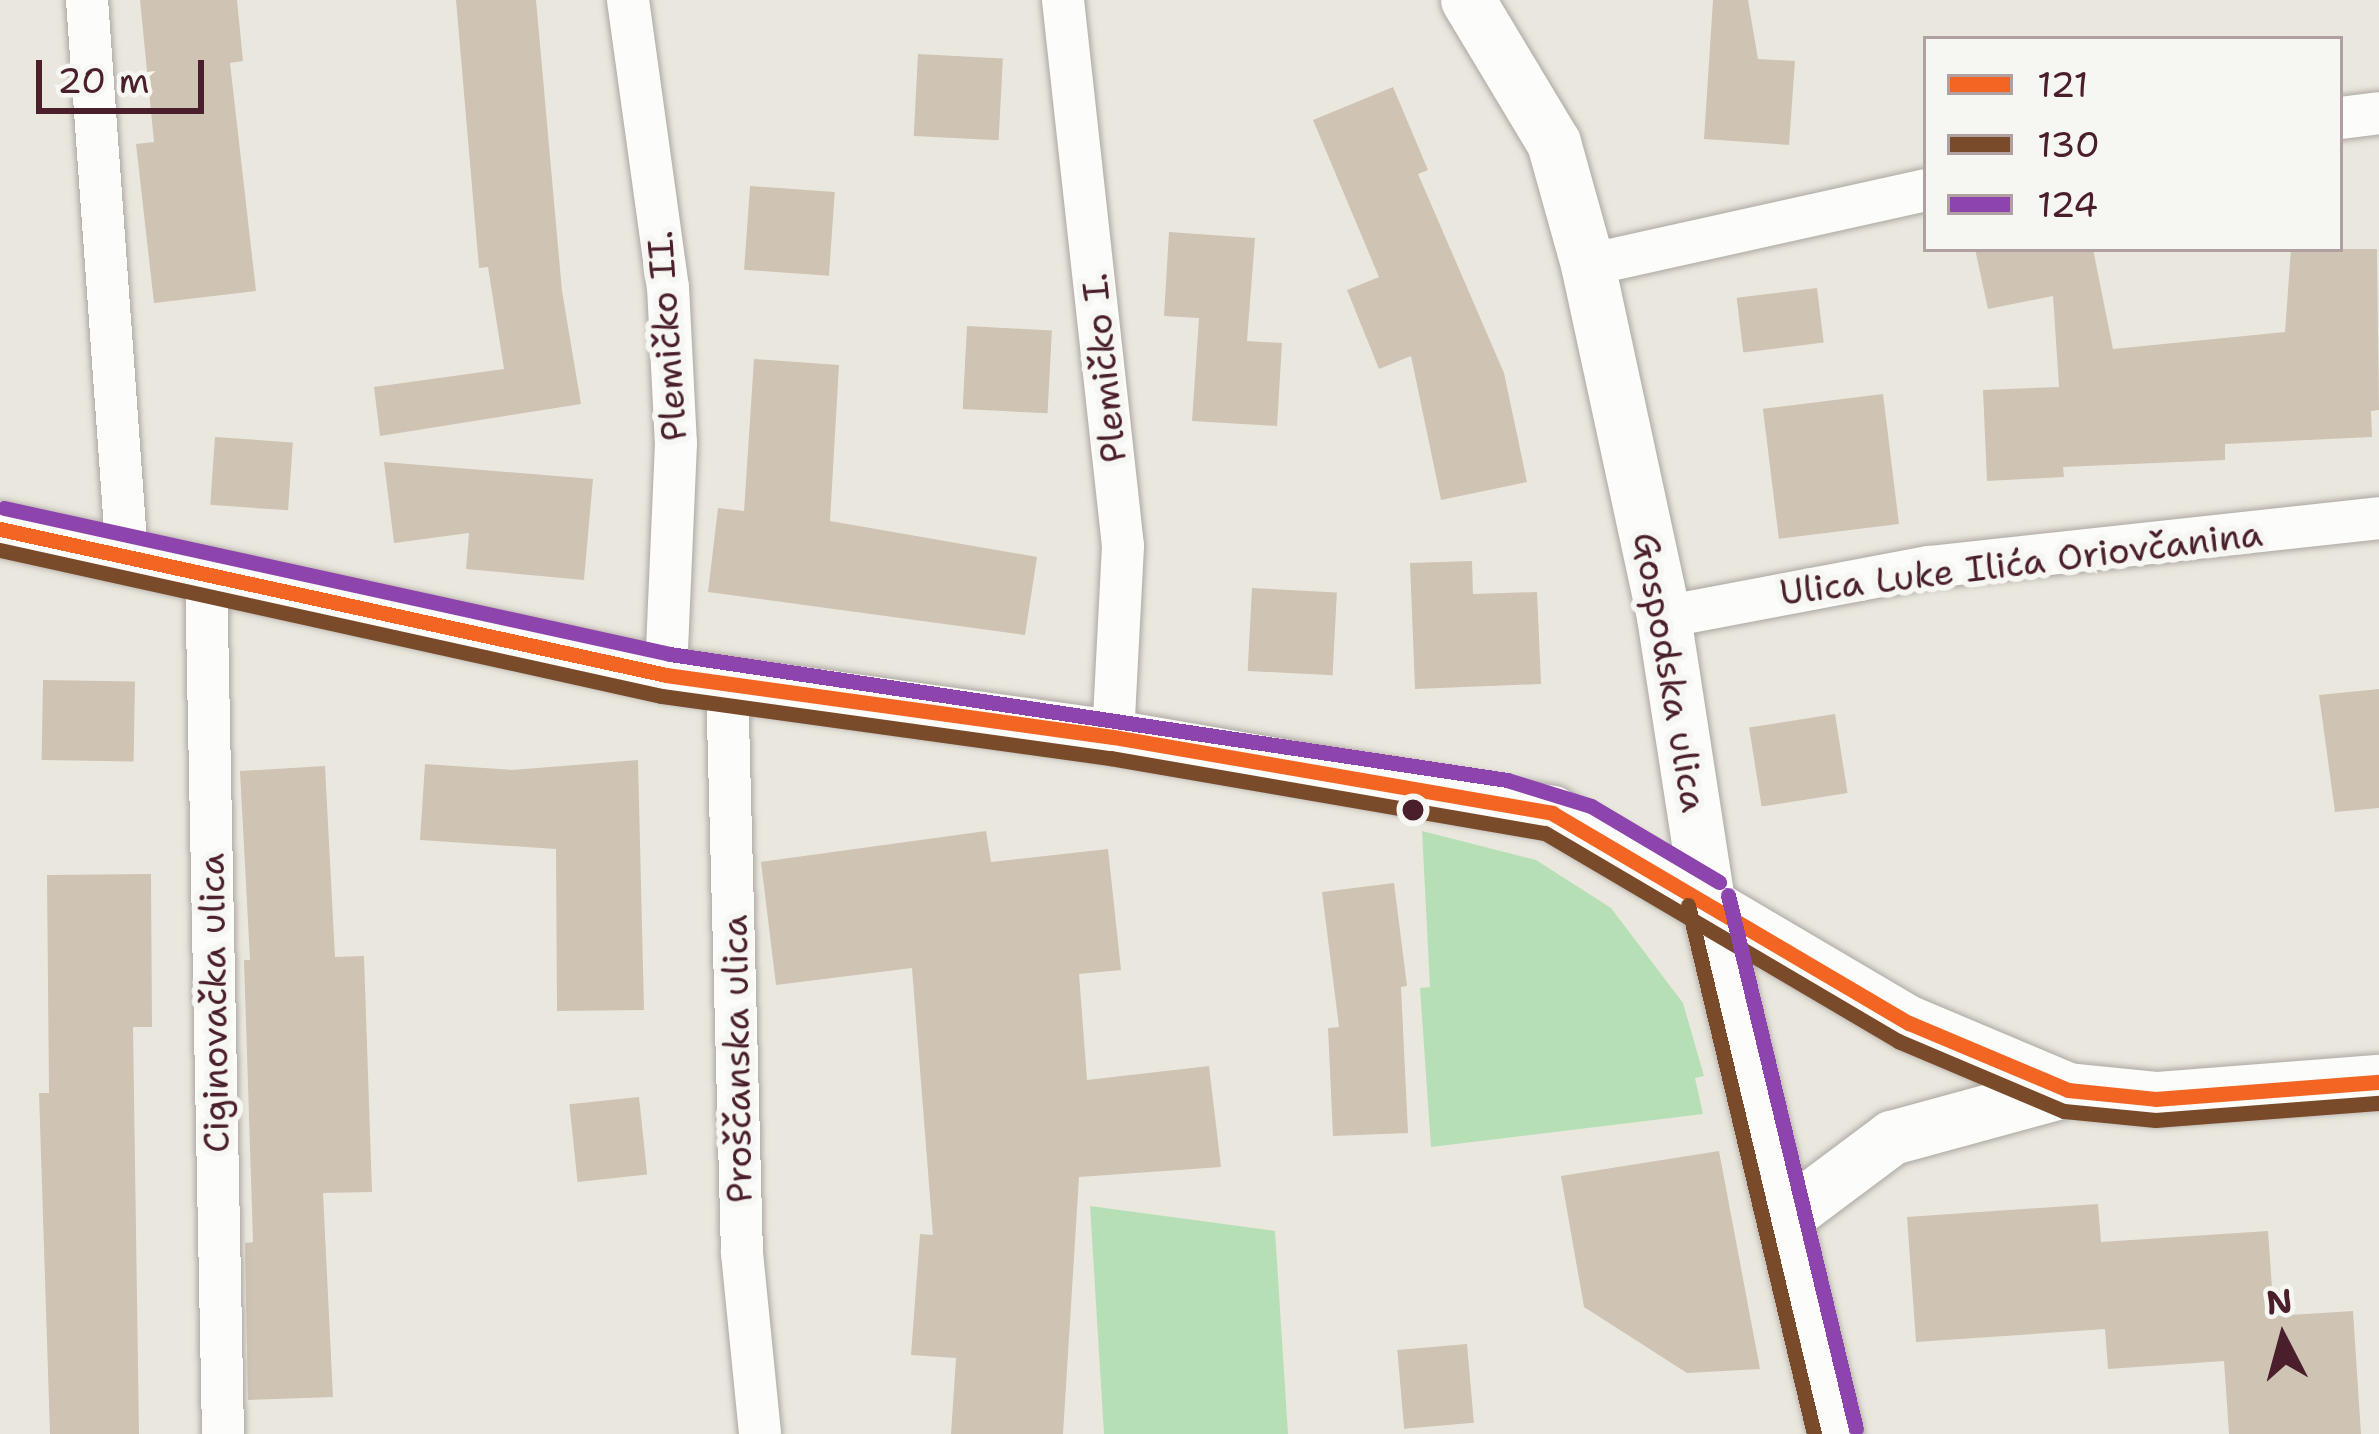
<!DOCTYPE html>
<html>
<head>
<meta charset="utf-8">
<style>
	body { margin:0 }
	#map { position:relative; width:2379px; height:1434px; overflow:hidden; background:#eae8de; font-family:"Shantell Sans",sans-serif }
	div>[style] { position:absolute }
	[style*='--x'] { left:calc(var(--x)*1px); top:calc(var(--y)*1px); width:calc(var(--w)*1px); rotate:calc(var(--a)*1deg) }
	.green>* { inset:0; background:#b7dfb6 }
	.building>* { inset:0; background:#cfc3b4; transform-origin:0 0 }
	.roads { filter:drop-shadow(0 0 3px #ada6a2) drop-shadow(0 0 3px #ada6a2) }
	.minor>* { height:42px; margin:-21px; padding:0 21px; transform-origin:21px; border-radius:21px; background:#fcfcfa }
	.tertiary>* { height:54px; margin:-27px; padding:0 27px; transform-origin:27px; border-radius:27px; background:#fcfcfa }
	.bus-1>* { height:15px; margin:-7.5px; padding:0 7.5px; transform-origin:7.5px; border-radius:7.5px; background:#f26522 }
	.bus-2>* { height:15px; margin:-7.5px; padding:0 7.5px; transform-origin:7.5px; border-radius:7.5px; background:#7a4b2a }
	.bus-3>* { height:15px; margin:-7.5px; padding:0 7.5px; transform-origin:7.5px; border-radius:7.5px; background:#8e44ad }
	.dots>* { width:33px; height:33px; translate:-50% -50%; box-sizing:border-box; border:6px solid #f6f6f2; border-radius:50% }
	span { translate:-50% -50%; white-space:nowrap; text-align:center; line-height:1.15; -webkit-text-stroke:12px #f6f6f2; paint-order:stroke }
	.street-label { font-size:36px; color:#4a1f2b }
	.legend { position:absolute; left:1923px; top:36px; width:420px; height:216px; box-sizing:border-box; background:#f6f6f2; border:3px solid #b1a0a2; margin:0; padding:15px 21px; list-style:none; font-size:36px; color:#4a1f2b }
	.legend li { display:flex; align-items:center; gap:24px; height:60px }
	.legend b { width:60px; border:3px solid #b1a0a2 }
	.north { position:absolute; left:2223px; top:1278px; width:120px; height:120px; -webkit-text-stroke:9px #f6f6f2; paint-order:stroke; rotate:354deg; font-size:33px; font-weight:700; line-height:48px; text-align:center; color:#4a1f2b }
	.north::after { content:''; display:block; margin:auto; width:42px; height:54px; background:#4a1f2b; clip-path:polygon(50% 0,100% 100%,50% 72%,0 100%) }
	.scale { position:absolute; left:36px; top:60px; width:168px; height:54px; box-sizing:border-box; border:6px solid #4a1f2b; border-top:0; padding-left:15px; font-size:36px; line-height:42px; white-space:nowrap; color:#4a1f2b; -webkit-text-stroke:9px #f6f6f2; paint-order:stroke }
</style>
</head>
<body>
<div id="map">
	<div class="green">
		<div style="clip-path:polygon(1422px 831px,1536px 860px,1611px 908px,1683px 1003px,1704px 1076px,1695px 1078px,1703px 1114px,1431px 1147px,1420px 988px,1430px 987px)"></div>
		<div style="clip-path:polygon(1090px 1206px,1275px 1231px,1288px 1434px,1104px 1434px)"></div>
	</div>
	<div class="building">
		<div style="clip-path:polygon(140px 0,237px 0,243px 61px,230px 63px,256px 291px,154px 303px,136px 144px,154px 142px)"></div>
		<div style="clip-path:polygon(456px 0,536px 0,562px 291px,581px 404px,380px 436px,374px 387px,504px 369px,488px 267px,479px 268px)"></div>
		<div style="clip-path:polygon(1713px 0,1748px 0,1758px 59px,1795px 61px,1789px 145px,1704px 139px)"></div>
		<div style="left:918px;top:54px;width:85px;height:82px;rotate:3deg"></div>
		<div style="clip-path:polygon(1393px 87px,1428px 170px,1418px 174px,1504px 373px,1527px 482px,1441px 500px,1411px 356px,1379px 369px,1347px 290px,1379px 277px,1313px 120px)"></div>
		<div style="left:750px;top:186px;width:85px;height:84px;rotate:4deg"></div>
		<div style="clip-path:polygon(1169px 232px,1255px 238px,1247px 341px,1282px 343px,1277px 426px,1192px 421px,1199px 318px,1164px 316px)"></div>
		<div style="clip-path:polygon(1975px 249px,2093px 249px,2113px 349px,2285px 332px,2291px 249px,2377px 249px,2379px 410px,2371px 411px,2372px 437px,2225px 444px,2225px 460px,2063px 467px,2064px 477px,1987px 481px,1983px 390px,2059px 387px,2053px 296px,1988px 309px)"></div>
		<div style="left:1817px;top:288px;width:55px;height:81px;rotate:83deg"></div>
		<div style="left:967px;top:326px;width:85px;height:83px;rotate:3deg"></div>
		<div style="clip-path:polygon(754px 359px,839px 365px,830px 521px,1037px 557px,1025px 635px,708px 592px,718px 508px,744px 511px)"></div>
		<div style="left:1883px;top:394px;width:131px;height:121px;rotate:83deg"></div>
		<div style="left:215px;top:437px;width:78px;height:68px;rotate:4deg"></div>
		<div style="clip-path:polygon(384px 462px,593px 479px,584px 580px,466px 569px,469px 533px,394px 543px)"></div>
		<div style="clip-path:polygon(1472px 561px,1473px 594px,1537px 592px,1541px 684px,1415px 689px,1410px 563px)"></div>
		<div style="left:1252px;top:588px;width:85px;height:83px;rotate:3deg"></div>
		<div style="left:43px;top:680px;width:92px;height:80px;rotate:1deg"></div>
		<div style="clip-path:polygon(2379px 689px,2379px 808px,2335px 812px,2319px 695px)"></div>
		<div style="left:1835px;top:714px;width:80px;height:87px;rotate:81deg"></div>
		<div style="clip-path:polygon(638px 760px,644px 1010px,557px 1011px,556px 849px,420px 840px,425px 764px,512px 770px)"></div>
		<div style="clip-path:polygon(325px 766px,335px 957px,364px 956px,372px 1192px,323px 1193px,333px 1397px,248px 1400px,245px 1243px,253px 1242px,244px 960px,250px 960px,240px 771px)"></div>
		<div style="clip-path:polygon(986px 831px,991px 862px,1108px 849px,1121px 970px,1079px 974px,1087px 1080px,1209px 1066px,1221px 1167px,1079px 1177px,1063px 1434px,951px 1434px,956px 1358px,911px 1355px,920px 1234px,933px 1235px,912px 968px,776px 985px,761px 862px)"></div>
		<div style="clip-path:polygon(151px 874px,152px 1027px,133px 1027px,139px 1434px,50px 1434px,39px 1093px,49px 1093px,47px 875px)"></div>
		<div style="clip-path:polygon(1394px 883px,1407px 986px,1401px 987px,1408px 1133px,1333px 1136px,1328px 1028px,1339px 1027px,1322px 892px)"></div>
		<div style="left:639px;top:1097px;width:78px;height:70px;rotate:84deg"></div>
		<div style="clip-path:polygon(1719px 1151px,1760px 1369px,1687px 1373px,1584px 1307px,1561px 1176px)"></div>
		<div style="clip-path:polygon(2098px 1204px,2101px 1242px,2268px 1231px,2274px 1316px,2353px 1311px,2361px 1434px,2229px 1434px,2224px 1361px,2108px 1369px,2105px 1329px,1916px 1342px,1907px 1217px)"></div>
		<div style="left:1467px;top:1344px;width:79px;height:70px;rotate:85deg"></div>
	</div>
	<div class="roads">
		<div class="minor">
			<div style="--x:87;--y:0;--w:558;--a:85.89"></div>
			<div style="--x:628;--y:0;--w:290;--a:82.1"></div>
			<div style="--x:668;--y:287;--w:156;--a:87.1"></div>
			<div style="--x:676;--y:443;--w:232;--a:92.5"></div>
			<div style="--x:1063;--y:0;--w:549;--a:83.73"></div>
			<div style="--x:1123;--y:546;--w:191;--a:93"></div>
			<div style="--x:2340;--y:118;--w:39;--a:-7"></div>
			<div style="--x:1588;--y:265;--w:346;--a:-12.5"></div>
			<div style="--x:206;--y:572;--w:862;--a:88.87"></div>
			<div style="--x:1664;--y:617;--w:270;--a:-10.7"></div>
			<div style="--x:1929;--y:567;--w:453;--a:-6.2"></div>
			<div style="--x:727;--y:682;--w:571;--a:88.5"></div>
			<div style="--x:742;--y:1253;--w:182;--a:84.3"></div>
		</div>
		<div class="tertiary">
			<div style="--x:1468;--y:0;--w:167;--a:59"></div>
			<div style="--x:1554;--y:143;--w:127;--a:74.4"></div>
			<div style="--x:1588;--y:265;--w:360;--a:77.8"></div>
			<div style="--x:1664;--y:617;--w:286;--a:81.2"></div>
			<div style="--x:1708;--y:900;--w:549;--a:76.52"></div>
			<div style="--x:0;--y:529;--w:682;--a:12.36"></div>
			<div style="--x:666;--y:675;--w:451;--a:7.9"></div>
			<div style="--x:1113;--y:737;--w:446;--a:9.8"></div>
			<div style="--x:1552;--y:813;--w:414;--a:30.5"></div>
			<div style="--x:1909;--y:1023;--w:173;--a:22.8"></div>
			<div style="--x:2068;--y:1090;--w:88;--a:5.8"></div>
			<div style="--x:2156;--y:1099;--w:224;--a:-4.4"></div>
			<div style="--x:1785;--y:1218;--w:134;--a:-36.8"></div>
			<div style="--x:1892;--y:1138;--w:182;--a:-15.3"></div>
		</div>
	</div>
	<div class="bus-1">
		<div style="--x:0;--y:529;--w:682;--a:12.36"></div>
		<div style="--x:666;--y:675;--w:451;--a:7.9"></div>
		<div style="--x:1113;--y:737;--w:446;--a:9.8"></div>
		<div style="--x:1552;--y:813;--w:414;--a:30.5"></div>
		<div style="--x:1909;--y:1023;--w:173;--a:22.8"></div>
		<div style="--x:2068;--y:1090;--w:88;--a:5.8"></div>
		<div style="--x:2156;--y:1099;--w:224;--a:-4.4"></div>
	</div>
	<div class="bus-2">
		<div style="--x:0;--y:550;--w:678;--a:12.44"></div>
		<div style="--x:662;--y:696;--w:452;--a:7.9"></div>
		<div style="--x:1110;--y:758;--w:441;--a:9.8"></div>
		<div style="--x:1545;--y:833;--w:410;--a:30.5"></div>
		<div style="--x:1898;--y:1041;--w:180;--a:22.9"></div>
		<div style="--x:2064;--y:1111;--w:92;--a:5.6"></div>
		<div style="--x:2156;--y:1120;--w:224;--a:-4.4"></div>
		<div style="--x:1688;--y:905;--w:544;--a:76.6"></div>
	</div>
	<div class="bus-3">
		<div style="--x:4;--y:508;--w:682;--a:12.36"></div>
		<div style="--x:670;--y:654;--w:846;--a:8.56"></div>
		<div style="--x:1507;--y:780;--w:88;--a:17.2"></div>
		<div style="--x:1591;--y:806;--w:149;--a:30.7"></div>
		<div style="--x:1728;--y:895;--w:549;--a:76.52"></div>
	</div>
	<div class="dots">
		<div style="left:1413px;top:810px;background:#4a1f2b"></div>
	</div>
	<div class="street-label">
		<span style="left:667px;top:336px;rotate:-94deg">Plemičko II.</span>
		<span style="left:1104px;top:368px;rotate:-96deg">Plemičko I.</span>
		<span style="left:2021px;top:563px;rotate:-7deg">Ulica Luke Ilića Oriovčanina</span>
		<span style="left:1670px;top:672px;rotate:80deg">Gospodska ulica</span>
		<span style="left:214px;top:1003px;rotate:-91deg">Ciginovačka ulica</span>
		<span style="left:737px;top:1059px;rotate:-91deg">Proščanska ulica</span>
	</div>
	<ul class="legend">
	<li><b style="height:15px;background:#f26522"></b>121</li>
	<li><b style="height:15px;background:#7a4b2a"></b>130</li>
	<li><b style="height:15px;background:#8e44ad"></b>124</li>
	</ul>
	<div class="north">N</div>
	<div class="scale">20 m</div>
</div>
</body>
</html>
